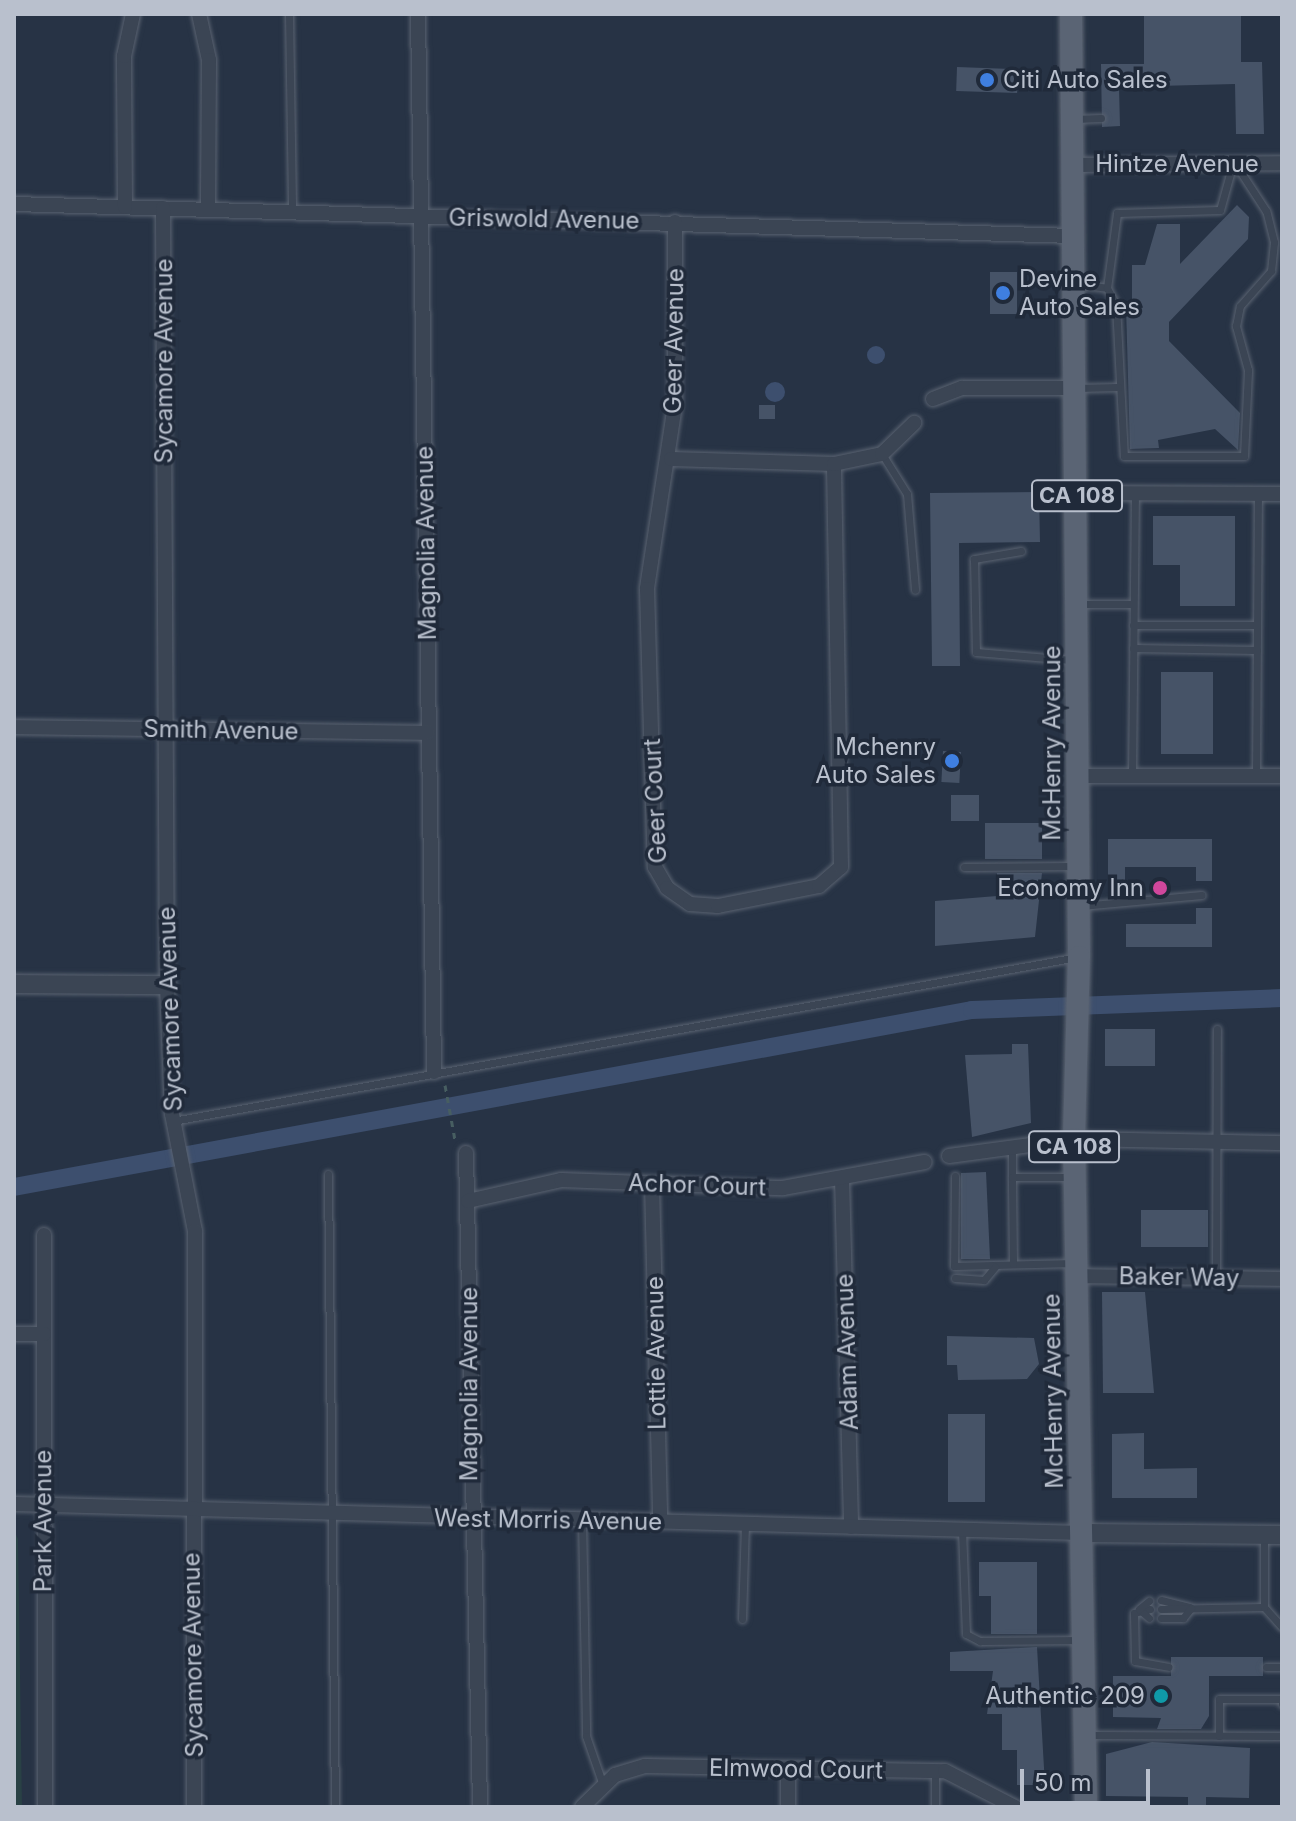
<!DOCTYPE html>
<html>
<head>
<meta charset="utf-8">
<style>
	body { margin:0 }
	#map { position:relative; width:1296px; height:1821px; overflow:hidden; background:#273345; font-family:Inter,sans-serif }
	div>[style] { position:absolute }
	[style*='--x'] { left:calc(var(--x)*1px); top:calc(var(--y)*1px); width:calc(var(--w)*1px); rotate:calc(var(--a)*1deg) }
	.green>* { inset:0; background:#294145 }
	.water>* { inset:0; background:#3d4f6e }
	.round { border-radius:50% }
	.canal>* { height:18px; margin:-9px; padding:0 9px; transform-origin:9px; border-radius:9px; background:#3d4f6e }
	.building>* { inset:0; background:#465367; transform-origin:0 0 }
	.path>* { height:3px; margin-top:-1.5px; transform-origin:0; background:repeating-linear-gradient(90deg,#475e61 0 6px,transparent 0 12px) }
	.roads { filter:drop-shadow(0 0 2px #5a6371) drop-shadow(0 0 2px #5a6371) }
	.service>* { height:7px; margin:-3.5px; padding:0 3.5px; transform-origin:3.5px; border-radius:3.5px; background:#3b4554 }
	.minor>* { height:14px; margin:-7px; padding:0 7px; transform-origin:7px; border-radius:7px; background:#3b4554 }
	.tertiary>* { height:18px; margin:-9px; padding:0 9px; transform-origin:9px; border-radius:9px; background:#3b4554 }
	.primary>* { height:22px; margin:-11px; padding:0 11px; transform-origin:11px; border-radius:11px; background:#5a6474 }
	.dots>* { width:22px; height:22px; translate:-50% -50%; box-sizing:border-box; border:4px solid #202a3a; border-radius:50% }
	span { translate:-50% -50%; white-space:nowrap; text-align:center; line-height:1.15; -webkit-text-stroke:7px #202a3a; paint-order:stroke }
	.shield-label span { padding:2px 6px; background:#202a3a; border:2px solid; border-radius:6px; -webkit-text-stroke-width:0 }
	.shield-label { font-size:22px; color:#b9c0cd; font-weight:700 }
	.poi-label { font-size:24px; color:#b9c0cd }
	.left { translate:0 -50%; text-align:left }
	.right { translate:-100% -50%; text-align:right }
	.street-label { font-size:24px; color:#b9c0cd }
	.frame { position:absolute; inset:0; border:16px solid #b9c0cd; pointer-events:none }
	.scale { position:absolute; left:1020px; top:1769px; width:130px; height:36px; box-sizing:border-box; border:4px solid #b9c0cd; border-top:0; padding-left:10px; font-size:24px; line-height:28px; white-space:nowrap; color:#b9c0cd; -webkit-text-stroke:6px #202a3a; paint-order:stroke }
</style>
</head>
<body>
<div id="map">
	<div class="green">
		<div style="clip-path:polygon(14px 1530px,18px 1539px,22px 1807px,14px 1807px)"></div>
	</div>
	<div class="water">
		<div class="round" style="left:867px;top:346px;width:18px;height:18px"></div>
		<div class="round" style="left:765px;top:382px;width:20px;height:20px"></div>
	</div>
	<div class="canal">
		<div style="--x:14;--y:1187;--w:974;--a:-10.47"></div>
		<div style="--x:972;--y:1010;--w:310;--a:-2.2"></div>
	</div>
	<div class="building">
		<div style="clip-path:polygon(1144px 14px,1241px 14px,1241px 62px,1262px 62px,1264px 134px,1236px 134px,1235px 84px,1119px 87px,1120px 126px,1102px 127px,1101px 64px,1144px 64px)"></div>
		<div style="left:957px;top:67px;width:61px;height:24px;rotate:2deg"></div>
		<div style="clip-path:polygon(1237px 205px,1249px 217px,1248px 239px,1169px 322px,1169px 341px,1240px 413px,1238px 450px,1215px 429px,1158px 440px,1159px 448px,1130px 449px,1126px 306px,1132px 306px,1132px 265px,1145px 265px,1157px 224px,1180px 224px,1180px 264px)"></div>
		<div style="left:990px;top:272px;width:27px;height:42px"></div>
		<div style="left:759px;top:405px;width:16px;height:14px"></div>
		<div style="clip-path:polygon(1039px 492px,1040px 542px,959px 543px,960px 666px,932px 666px,930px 493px)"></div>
		<div style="clip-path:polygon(1153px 516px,1235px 516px,1235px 606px,1180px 606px,1180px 565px,1153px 565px)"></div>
		<div style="left:1213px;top:672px;width:82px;height:52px;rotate:90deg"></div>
		<div style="left:943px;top:751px;width:18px;height:31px;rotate:3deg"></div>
		<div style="left:951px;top:795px;width:28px;height:26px"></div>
		<div style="left:985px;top:823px;width:57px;height:36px"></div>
		<div style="clip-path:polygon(1108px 839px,1212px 839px,1212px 881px,1196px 881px,1196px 867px,1125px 867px,1125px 895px,1108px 896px)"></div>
		<div style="clip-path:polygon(997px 873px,1042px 873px,1035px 937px,935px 946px,935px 901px,997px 896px)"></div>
		<div style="clip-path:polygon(1196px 908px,1212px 908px,1212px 947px,1126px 947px,1126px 924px,1196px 924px)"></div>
		<div style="left:1105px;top:1029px;width:50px;height:37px"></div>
		<div style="clip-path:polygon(1012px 1044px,1028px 1044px,1031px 1123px,972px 1137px,965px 1055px,1012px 1054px)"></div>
		<div style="clip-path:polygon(986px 1172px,990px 1259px,961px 1259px,961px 1173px)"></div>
		<div style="left:1141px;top:1210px;width:67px;height:37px"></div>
		<div style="clip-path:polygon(1102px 1292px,1145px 1292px,1154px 1393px,1103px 1393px)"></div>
		<div style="clip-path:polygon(947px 1336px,1034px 1338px,1039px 1364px,1027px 1379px,958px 1380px,957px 1365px,947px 1365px)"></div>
		<div style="left:948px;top:1414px;width:37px;height:88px"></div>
		<div style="clip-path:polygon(1144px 1433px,1144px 1469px,1197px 1468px,1197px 1498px,1112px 1498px,1112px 1434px)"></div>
		<div style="clip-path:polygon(979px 1562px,1037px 1562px,1037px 1634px,991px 1634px,991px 1596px,979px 1596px)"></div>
		<div style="clip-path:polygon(1037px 1647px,1045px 1785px,1017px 1785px,1017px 1750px,1002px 1750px,1002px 1714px,987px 1714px,993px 1671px,950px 1671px,950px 1652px)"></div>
		<div style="clip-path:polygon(1171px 1657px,1263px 1657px,1263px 1676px,1209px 1676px,1209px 1716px,1201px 1729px,1157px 1729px,1161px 1718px,1113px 1717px,1113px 1676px,1171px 1676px)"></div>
		<div style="clip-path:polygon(1152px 1742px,1250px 1748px,1249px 1798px,1206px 1797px,1206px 1807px,1188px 1807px,1188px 1797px,1106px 1796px,1106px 1754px)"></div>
	</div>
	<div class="path">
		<div style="--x:445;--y:1085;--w:56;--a:79.7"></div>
	</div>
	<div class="roads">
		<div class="service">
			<div style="--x:289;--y:14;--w:197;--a:89.1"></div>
			<div style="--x:1075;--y:119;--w:26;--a:-2"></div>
			<div style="--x:1076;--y:284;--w:31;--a:7"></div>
			<div style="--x:1107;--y:288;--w:19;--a:62"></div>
			<div style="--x:1116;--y:305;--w:151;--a:87"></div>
			<div style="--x:1124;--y:456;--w:120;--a:0"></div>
			<div style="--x:1244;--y:456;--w:86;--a:-87.3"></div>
			<div style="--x:1248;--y:370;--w:46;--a:-105.3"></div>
			<div style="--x:1236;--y:326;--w:20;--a:-79"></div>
			<div style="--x:1240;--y:306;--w:47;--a:-48.5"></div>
			<div style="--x:1271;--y:271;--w:29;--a:-84"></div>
			<div style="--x:1274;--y:242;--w:32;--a:-104"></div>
			<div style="--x:1266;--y:211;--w:55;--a:-123.1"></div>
			<div style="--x:1107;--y:288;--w:76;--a:-82.4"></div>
			<div style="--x:1117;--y:213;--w:103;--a:-1.7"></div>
			<div style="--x:1220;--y:210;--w:49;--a:-74.5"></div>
			<div style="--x:1077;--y:388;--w:41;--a:-1.4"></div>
			<div style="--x:882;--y:454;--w:47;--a:58"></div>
			<div style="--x:907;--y:494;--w:96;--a:85.2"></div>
			<div style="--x:1021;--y:551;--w:48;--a:170.3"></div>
			<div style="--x:974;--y:559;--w:93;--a:88.8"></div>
			<div style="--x:976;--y:652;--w:96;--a:4.8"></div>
			<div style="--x:1080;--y:604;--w:53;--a:0"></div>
			<div style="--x:1133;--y:625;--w:124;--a:0"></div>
			<div style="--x:1133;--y:648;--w:124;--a:0.9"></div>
			<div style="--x:1132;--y:776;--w:282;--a:-89.4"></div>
			<div style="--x:1256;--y:776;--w:282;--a:-89.6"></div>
			<div style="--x:964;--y:867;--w:110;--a:-0.5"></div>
			<div style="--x:1081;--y:906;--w:121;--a:-5.2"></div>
			<div style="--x:173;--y:1121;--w:919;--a:-10.28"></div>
			<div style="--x:1012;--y:1147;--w:30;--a:90"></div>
			<div style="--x:328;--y:1174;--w:633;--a:89.37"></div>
			<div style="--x:955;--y:1176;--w:90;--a:90.6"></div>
			<div style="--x:954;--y:1266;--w:120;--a:-1.4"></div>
			<div style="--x:1013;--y:1264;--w:87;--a:-90.7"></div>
			<div style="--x:1012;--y:1177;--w:58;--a:0"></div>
			<div style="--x:955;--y:1278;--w:29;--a:4"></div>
			<div style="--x:984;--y:1280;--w:17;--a:-50"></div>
			<div style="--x:1216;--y:1278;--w:249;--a:-89.8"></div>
			<div style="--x:582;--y:1519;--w:217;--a:88.9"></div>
			<div style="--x:586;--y:1736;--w:52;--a:70.9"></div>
			<div style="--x:962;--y:1530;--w:104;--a:87.8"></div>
			<div style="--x:966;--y:1634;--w:16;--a:27"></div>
			<div style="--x:980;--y:1641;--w:102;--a:-0.6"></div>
			<div style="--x:1161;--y:1600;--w:29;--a:14"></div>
			<div style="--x:1264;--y:1607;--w:27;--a:48"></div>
			<div style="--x:1150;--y:1609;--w:16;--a:166"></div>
			<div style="--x:1134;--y:1613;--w:48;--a:88.8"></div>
			<div style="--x:1135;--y:1661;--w:34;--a:10"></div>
			<div style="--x:1161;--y:1609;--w:103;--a:-1.1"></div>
			<div style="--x:1264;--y:1607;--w:70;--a:-90"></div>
			<div style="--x:1149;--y:1618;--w:13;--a:-138"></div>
			<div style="--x:1139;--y:1609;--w:13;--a:-39"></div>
			<div style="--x:1161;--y:1618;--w:22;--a:0"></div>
			<div style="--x:1183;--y:1618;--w:13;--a:-51"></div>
			<div style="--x:742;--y:1619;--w:95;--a:-88.2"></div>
			<div style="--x:1266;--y:1667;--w:16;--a:0"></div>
			<div style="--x:1088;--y:1735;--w:194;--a:0.3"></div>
			<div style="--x:1219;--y:1736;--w:37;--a:-90"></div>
			<div style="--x:1219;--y:1699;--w:63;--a:0"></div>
			<div style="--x:1282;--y:1699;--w:5;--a:90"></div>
			<div style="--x:935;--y:1771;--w:36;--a:90"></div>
		</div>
		<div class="minor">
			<div style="--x:199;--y:14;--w:47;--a:77.7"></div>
			<div style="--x:209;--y:60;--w:148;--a:90.4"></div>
			<div style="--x:418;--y:14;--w:1058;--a:89.13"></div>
			<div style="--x:1073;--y:165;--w:209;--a:-0.5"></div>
			<div style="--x:14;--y:204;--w:1059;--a:1.73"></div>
			<div style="--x:125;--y:207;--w:151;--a:-90.4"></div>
			<div style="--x:124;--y:56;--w:43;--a:-77.9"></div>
			<div style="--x:163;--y:208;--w:777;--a:89.71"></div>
			<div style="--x:167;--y:985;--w:129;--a:87.8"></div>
			<div style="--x:172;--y:1114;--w:119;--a:78.9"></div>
			<div style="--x:195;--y:1231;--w:576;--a:90.1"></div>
			<div style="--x:675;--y:222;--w:183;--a:90"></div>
			<div style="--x:675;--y:405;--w:186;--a:98.7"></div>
			<div style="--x:647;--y:589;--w:278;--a:88.4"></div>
			<div style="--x:655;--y:867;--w:24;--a:60"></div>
			<div style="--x:667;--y:888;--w:28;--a:35"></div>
			<div style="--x:690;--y:904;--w:28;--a:4"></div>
			<div style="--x:718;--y:906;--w:103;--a:-11.2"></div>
			<div style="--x:819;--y:886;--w:29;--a:-41"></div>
			<div style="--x:841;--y:867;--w:403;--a:-91"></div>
			<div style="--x:933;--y:399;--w:31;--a:-21"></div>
			<div style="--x:962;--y:388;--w:113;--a:0"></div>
			<div style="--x:671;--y:459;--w:163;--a:1.8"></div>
			<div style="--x:834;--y:464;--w:49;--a:-11.8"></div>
			<div style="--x:882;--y:454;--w:45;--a:-44.1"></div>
			<div style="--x:1077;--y:493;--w:205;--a:0.3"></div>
			<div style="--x:14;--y:727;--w:414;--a:0.8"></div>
			<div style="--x:1078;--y:776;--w:204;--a:0"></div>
			<div style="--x:466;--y:1153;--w:654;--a:88.77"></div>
			<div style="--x:949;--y:1156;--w:126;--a:-7.7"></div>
			<div style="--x:1074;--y:1139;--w:208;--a:1.1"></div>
			<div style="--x:842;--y:1178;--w:349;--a:88.5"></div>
			<div style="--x:652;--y:1184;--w:338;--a:88.6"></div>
			<div style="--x:468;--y:1201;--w:95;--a:-12.7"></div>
			<div style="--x:561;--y:1180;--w:222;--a:2.1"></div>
			<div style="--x:783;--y:1188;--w:144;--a:-10.4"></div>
			<div style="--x:44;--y:1235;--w:572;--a:89.9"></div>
			<div style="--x:1076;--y:1276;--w:206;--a:0.8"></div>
			<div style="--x:14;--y:1334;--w:30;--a:0"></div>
			<div style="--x:14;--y:1504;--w:1069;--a:1.55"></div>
			<div style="--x:788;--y:1769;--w:38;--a:90"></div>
			<div style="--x:582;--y:1807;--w:46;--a:-44.1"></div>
			<div style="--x:615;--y:1775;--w:31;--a:-17"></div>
			<div style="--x:645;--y:1766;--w:300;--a:1"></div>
			<div style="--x:945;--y:1771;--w:79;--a:27.2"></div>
		</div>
		<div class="tertiary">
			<div style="--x:14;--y:984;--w:153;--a:0.4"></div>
			<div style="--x:1083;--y:1533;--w:199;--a:0.6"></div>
		</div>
		<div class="primary">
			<div style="--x:1071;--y:14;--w:943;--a:89.51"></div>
			<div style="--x:1079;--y:957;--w:182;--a:91.6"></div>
			<div style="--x:1074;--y:1139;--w:668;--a:88.97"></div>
		</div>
	</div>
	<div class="dots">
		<div style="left:987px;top:80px;background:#3f7fe0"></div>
		<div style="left:1003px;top:293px;background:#3f7fe0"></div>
		<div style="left:952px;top:761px;background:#3f7fe0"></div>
		<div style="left:1160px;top:888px;background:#d1479c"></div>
		<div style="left:1161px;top:1696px;background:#0f9aa8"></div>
	</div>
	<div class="shield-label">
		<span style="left:1077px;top:496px">CA 108</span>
		<span style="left:1074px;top:1147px">CA 108</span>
	</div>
	<div class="poi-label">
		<span class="left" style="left:1003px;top:80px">Citi Auto Sales</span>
		<span class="left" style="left:1019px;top:293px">Devine<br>Auto Sales</span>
		<span class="right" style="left:936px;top:761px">Mchenry<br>Auto Sales</span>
		<span class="right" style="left:1144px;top:888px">Economy Inn</span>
		<span class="right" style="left:1145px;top:1696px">Authentic 209</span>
	</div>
	<div class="street-label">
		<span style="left:1177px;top:164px">Hintze Avenue</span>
		<span style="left:544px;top:219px;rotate:1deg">Griswold Avenue</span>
		<span style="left:674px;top:341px;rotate:-89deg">Geer Avenue</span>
		<span style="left:164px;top:361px;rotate:-90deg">Sycamore Avenue</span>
		<span style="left:426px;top:543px;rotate:-91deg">Magnolia Avenue</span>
		<span style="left:221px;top:730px;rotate:1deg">Smith Avenue</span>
		<span style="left:1052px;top:743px;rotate:-90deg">McHenry Avenue</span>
		<span style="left:655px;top:801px;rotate:-93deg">Geer Court</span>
		<span style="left:170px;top:1009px;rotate:-92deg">Sycamore Avenue</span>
		<span style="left:697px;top:1185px;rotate:2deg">Achor Court</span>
		<span style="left:1179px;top:1277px;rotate:1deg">Baker Way</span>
		<span style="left:847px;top:1352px;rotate:-92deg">Adam Avenue</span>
		<span style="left:656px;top:1353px;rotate:-91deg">Lottie Avenue</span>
		<span style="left:469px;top:1384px;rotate:-90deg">Magnolia Avenue</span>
		<span style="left:1053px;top:1391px;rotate:-91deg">McHenry Avenue</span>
		<span style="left:548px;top:1520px;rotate:1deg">West Morris Avenue</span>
		<span style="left:43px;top:1521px;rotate:-90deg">Park Avenue</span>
		<span style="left:193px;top:1655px;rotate:-91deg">Sycamore Avenue</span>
		<span style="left:796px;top:1769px;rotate:1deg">Elmwood Court</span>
	</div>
	<div class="frame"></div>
	<div class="scale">50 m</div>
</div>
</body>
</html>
